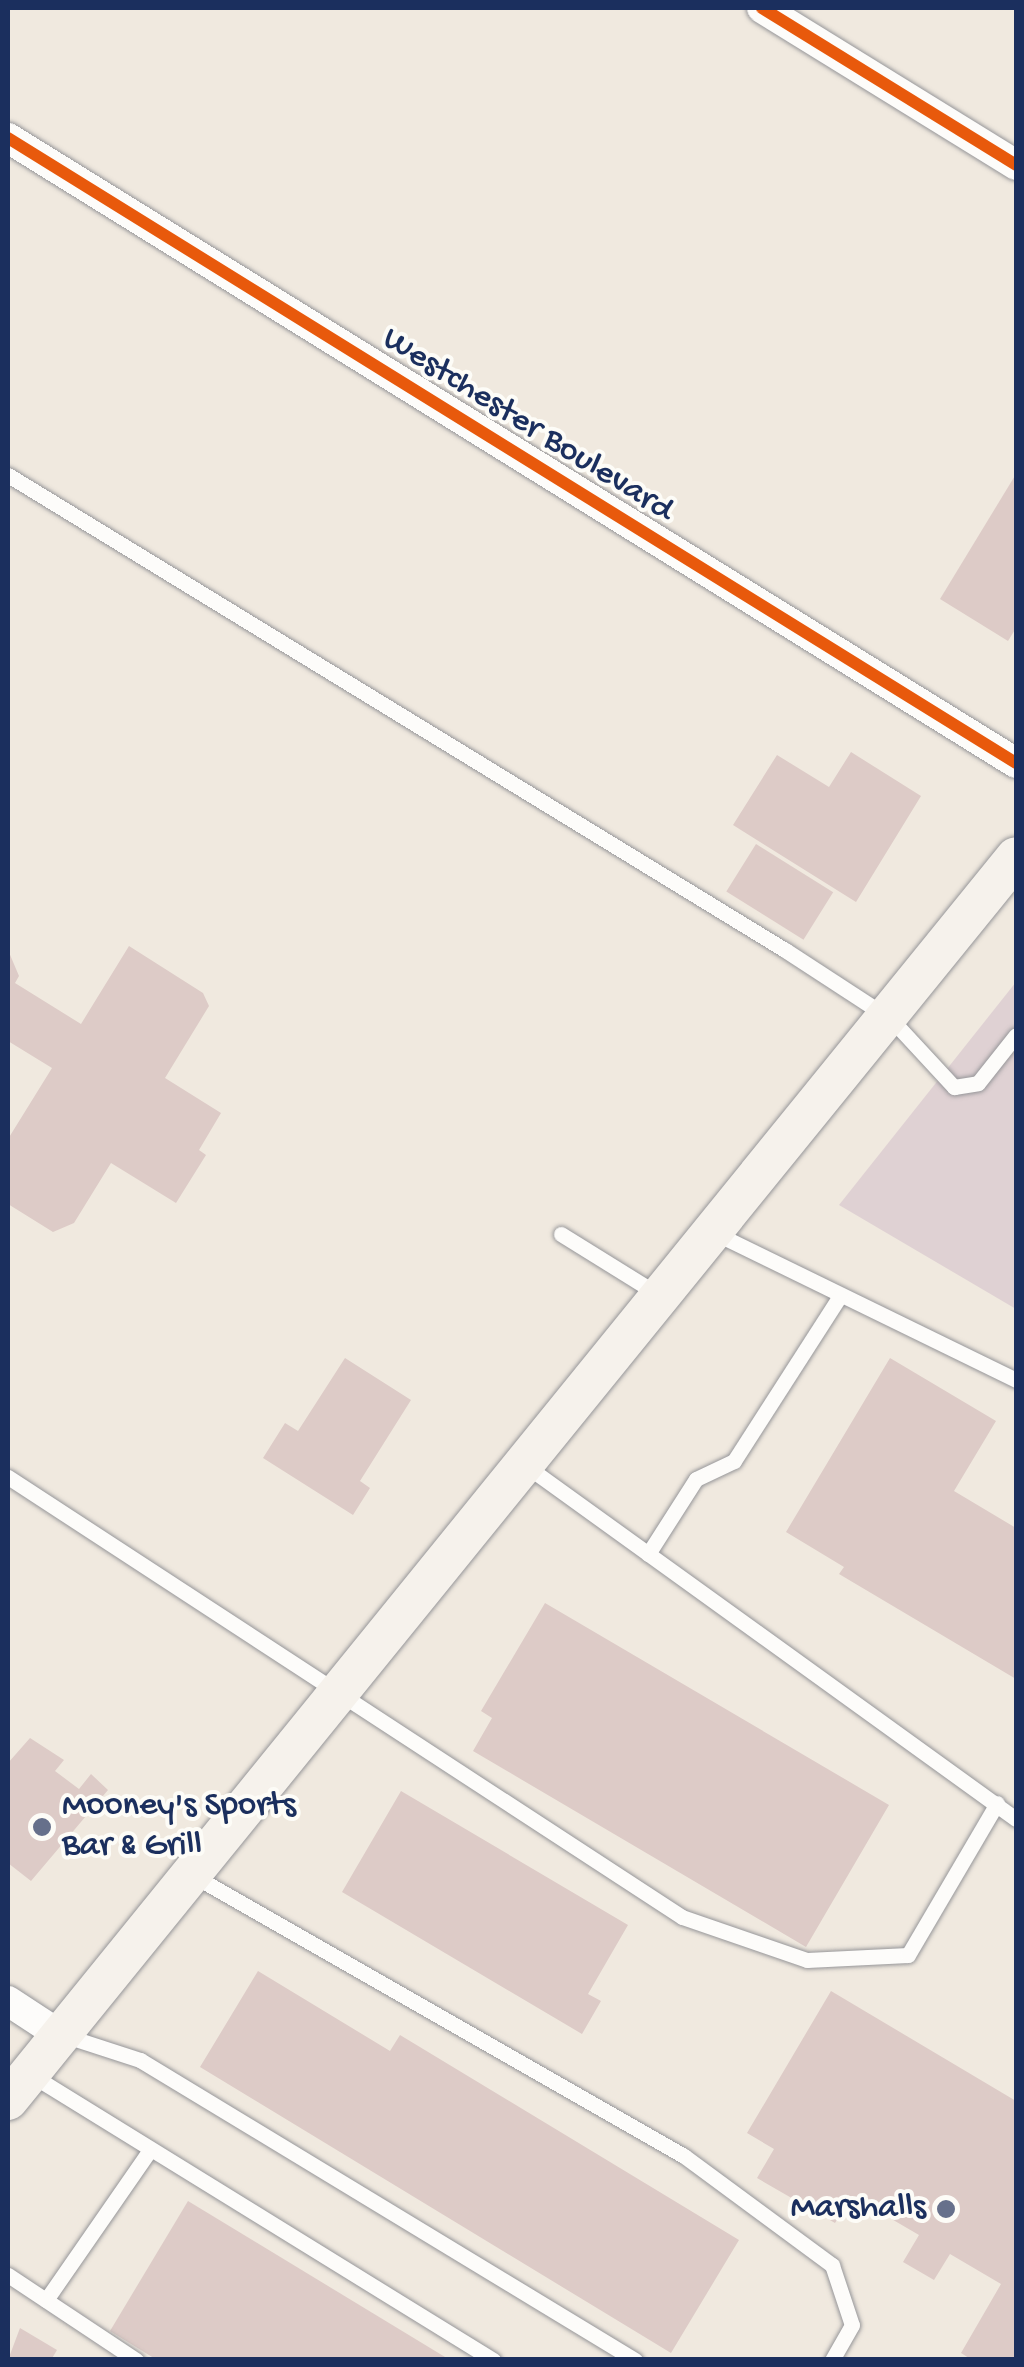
<!DOCTYPE html>
<html>
<head>
<meta charset="utf-8">
<style>
	body { margin:0 }
	#map { position:relative; width:1024px; height:2367px; overflow:hidden; background:#f0e9df; font-family:"Gochi Hand",sans-serif }
	div>[style] { position:absolute }
	[style*='--x'] { left:calc(var(--x)*1px); top:calc(var(--y)*1px); width:calc(var(--w)*1px); rotate:calc(var(--a)*1deg) }
	.industrial>* { inset:0; background:#dfd1d3 }
	.building>* { inset:0; background:#ddcbc7; transform-origin:0 0 }
	.roads { filter:drop-shadow(0 0 2px #969699) drop-shadow(0 0 2px #969699) }
	.service>* { height:15px; margin:-7.5px; padding:0 7.5px; transform-origin:7.5px; border-radius:7.5px; background:#fdfcfa }
	.minor>* { height:30px; margin:-15px; padding:0 15px; transform-origin:15px; border-radius:15px; background:#fdfcfa }
	.secondary>* { height:40px; margin:-20px; padding:0 20px; transform-origin:20px; border-radius:20px; background:#f6f2ec }
	.cycleway>* { height:12px; margin:-6px; padding:0 6px; transform-origin:6px; border-radius:6px; background:#e8590c }
	.dots>* { width:28px; height:28px; translate:-50% -50%; box-sizing:border-box; border:5px solid #fdfcf7; border-radius:50% }
	span { translate:-50% -50%; white-space:nowrap; text-align:center; line-height:1.15; -webkit-text-stroke:8px #fdfcf7; paint-order:stroke }
	.street-label { font-size:35px; color:#1b2f5e }
	.poi-label { font-size:35px; color:#1b2f5e }
	.left { translate:0 -50%; text-align:left }
	.right { translate:-100% -50%; text-align:right }
	.frame { position:absolute; inset:0; border:10px solid #1b2f5e; pointer-events:none }
</style>
</head>
<body>
<div id="map">
	<div class="industrial">
		<div style="clip-path:polygon(1016px 982px,1016px 1309px,839px 1205px)"></div>
	</div>
	<div class="building">
		<div style="clip-path:polygon(1016px 474px,1016px 628px,1008px 641px,940px 599px)"></div>
		<div style="clip-path:polygon(851px 752px,921px 796px,856px 902px,733px 825px,777px 755px,829px 787px)"></div>
		<div style="left:756px;top:844px;width:91px;height:56px;rotate:32deg"></div>
		<div style="clip-path:polygon(129px 946px,203px 993px,209px 1006px,165px 1078px,221px 1113px,199px 1150px,206px 1155px,176px 1203px,111px 1163px,74px 1223px,53px 1232px,8px 1204px,8px 1139px,52px 1068px,8px 1041px,8px 950px,19px 976px,15px 983px,81px 1024px)"></div>
		<div style="clip-path:polygon(345px 1358px,411px 1400px,360px 1481px,370px 1488px,353px 1515px,263px 1458px,285px 1423px,298px 1431px)"></div>
		<div style="clip-path:polygon(890px 1358px,996px 1421px,954px 1491px,1016px 1528px,1016px 1679px,839px 1574px,844px 1567px,786px 1532px)"></div>
		<div style="clip-path:polygon(545px 1603px,889px 1805px,806px 1947px,473px 1751px,492px 1718px,481px 1711px)"></div>
		<div style="clip-path:polygon(30px 1738px,64px 1760px,55px 1771px,79px 1789px,91px 1774px,108px 1790px,31px 1881px,8px 1863px,8px 1763px)"></div>
		<div style="clip-path:polygon(401px 1791px,628px 1925px,588px 1994px,601px 2001px,582px 2034px,342px 1892px)"></div>
		<div style="clip-path:polygon(258px 1971px,390px 2051px,400px 2035px,739px 2240px,671px 2353px,200px 2067px)"></div>
		<div style="clip-path:polygon(831px 1991px,1016px 2101px,1016px 2360px,972px 2360px,961px 2353px,1001px 2284px,950px 2254px,934px 2280px,903px 2262px,919px 2235px,852px 2196px,835px 2223px,757px 2178px,774px 2149px,747px 2133px)"></div>
		<div style="clip-path:polygon(188px 2201px,450px 2360px,157px 2360px,110px 2331px)"></div>
		<div style="clip-path:polygon(20px 2328px,57px 2350px,51px 2360px,8px 2360px)"></div>
	</div>
	<div class="roads">
		<div class="service">
			<div style="--x:8;--y:475;--w:911;--a:31.44"></div>
			<div style="--x:785;--y:950;--w:126;--a:33.1"></div>
			<div style="--x:891;--y:1019;--w:93;--a:47.2"></div>
			<div style="--x:954;--y:1087;--w:24;--a:-9"></div>
			<div style="--x:978;--y:1083;--w:61;--a:-51.6"></div>
			<div style="--x:715;--y:1233;--w:335;--a:26"></div>
			<div style="--x:561;--y:1234;--w:115;--a:31.9"></div>
			<div style="--x:525;--y:1465;--w:605;--a:35.79"></div>
			<div style="--x:8;--y:1477;--w:805;--a:33.14"></div>
			<div style="--x:682;--y:1917;--w:132;--a:19"></div>
			<div style="--x:807;--y:1960;--w:101;--a:-2.8"></div>
			<div style="--x:908;--y:1955;--w:176;--a:-59.6"></div>
			<div style="--x:648;--y:1554;--w:89;--a:-57.4"></div>
			<div style="--x:696;--y:1479;--w:42;--a:-25.3"></div>
			<div style="--x:734;--y:1461;--w:196;--a:-57.3"></div>
			<div style="--x:194;--y:1876;--w:564;--a:29.74"></div>
			<div style="--x:684;--y:2156;--w:184;--a:36.4"></div>
			<div style="--x:832;--y:2265;--w:63;--a:71.6"></div>
			<div style="--x:852;--y:2325;--w:40;--a:119.7"></div>
			<div style="--x:66;--y:2036;--w:78;--a:18"></div>
			<div style="--x:140;--y:2060;--w:579;--a:31.22"></div>
			<div style="--x:33;--y:2076;--w:541;--a:31.69"></div>
			<div style="--x:8;--y:2275;--w:154;--a:33.6"></div>
			<div style="--x:46;--y:2300;--w:181;--a:-55.3"></div>
		</div>
		<div class="minor">
			<div style="--x:762;--y:8;--w:299;--a:31.7"></div>
			<div style="--x:8;--y:138;--w:1186;--a:31.8"></div>
			<div style="--x:8;--y:2001;--w:62;--a:33.2"></div>
		</div>
		<div class="secondary">
			<div style="--x:8;--y:2100;--w:1600;--a:-50.96"></div>
		</div>
	</div>
	<div class="cycleway">
		<div style="--x:762;--y:8;--w:299;--a:31.7"></div>
		<div style="--x:8;--y:138;--w:1186;--a:31.8"></div>
	</div>
	<div class="dots">
		<div style="left:42px;top:1827px;background:#66708b"></div>
		<div style="left:946px;top:2209px;background:#66708b"></div>
	</div>
	<div class="street-label">
		<span style="left:527px;top:426px;rotate:32deg">Westchester Boulevard</span>
	</div>
	<div class="poi-label">
		<span class="left" style="left:62px;top:1827px">Mooney's Sports<br>Bar &amp; Grill</span>
		<span class="right" style="left:926px;top:2209px">Marshalls</span>
	</div>
	<div class="frame"></div>
</div>
</body>
</html>
